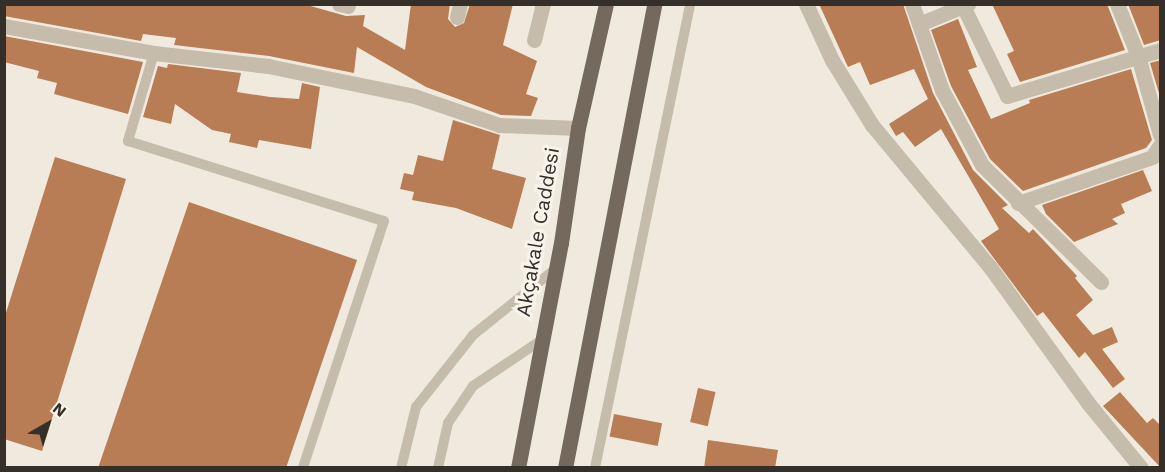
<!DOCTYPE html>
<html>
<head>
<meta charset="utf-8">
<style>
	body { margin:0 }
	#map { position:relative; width:1165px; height:472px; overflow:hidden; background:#f0eade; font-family:"Work Sans",sans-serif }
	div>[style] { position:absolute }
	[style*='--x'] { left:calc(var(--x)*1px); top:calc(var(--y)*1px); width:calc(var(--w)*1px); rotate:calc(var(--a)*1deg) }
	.building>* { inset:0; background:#b87d54; transform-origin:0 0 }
	.service>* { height:10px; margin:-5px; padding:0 5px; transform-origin:5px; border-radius:5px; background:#c6bcac }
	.minor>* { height:15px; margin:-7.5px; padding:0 7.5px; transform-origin:7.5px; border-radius:7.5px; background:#c6bcac }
	.primary>* { height:15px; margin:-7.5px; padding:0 7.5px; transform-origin:7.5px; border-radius:7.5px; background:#75695d }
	span { translate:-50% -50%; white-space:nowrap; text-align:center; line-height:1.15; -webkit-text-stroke:6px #f8f4ea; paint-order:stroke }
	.street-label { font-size:20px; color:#352f2a }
	.frame { position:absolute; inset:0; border:6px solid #352f2a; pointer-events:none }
	.north { position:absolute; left:18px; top:394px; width:60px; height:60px; -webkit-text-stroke:4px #f8f4ea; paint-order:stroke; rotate:39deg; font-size:16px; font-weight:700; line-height:24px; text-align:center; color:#352f2a }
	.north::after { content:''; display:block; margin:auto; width:21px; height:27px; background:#352f2a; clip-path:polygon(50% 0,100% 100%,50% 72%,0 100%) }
</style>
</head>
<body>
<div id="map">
	<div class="building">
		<div style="clip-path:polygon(14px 4px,307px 5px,346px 16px,365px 15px,363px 26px,405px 50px,411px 4px,450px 4px,448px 19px,455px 27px,464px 23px,470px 4px,513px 4px,503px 45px,537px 61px,526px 94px,538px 98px,531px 116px,501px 115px,426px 87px,357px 47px,354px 73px,269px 56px,174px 45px,176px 38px,143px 34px,141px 41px,4px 16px,4px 5px)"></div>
		<div style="clip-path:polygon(819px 4px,903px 4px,933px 93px,973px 170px,1008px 205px,1002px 208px,1029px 233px,1033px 229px,1077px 276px,1075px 278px,1093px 300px,1076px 315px,1093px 335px,1112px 327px,1118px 342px,1102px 349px,1125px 379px,1113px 388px,1085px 352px,1079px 358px,1043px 312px,1037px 316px,981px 241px,999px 229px,941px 129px,915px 147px,903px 132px,896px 136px,889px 124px,928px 99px,914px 69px,870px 85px,860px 62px,848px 67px)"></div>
		<div style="clip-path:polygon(992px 4px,1107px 4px,1125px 50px,1020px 82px,1007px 54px,1014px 51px)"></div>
		<div style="clip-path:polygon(1128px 4px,1161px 4px,1161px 40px,1144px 45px)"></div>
		<div style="clip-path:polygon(958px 19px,977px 67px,968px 70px,991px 119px,1030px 103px,1029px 100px,1131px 69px,1152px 140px,1146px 148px,1023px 191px,990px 159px,951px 86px,931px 30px)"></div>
		<div style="clip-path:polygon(4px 36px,143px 62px,128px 114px,54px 94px,57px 83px,37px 78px,39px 71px,4px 62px)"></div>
		<div style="clip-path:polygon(1161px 60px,1161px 100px,1150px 63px)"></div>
		<div style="clip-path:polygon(168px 64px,241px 73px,237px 92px,270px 97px,299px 99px,302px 83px,320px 87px,311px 149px,259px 140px,257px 148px,229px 142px,231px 134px,212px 130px,175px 104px,171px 124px,143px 117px,158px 66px,167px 68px)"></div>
		<div style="clip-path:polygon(453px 120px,500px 135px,492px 169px,526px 178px,512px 229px,456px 208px,412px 200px,414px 192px,400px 189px,404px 173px,413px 175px,418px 155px,443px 161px)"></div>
		<div style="clip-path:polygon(55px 157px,126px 179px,42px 451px,4px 439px,4px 319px)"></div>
		<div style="clip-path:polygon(1143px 170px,1152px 191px,1121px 204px,1125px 213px,1112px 219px,1118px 224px,1074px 242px,1046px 214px,1042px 205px)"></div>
		<div style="clip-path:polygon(189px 202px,357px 260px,286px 468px,98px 468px)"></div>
		<div style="left:698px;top:388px;width:18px;height:35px;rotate:13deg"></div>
		<div style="clip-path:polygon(1120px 392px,1147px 423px,1153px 418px,1161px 426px,1161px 468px,1103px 406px)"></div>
		<div style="left:614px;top:414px;width:49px;height:23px;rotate:11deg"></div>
		<div style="clip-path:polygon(708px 440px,778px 450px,775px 468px,704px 468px)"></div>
	</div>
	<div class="service">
		<div style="--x:154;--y:53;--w:92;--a:106.5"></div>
		<div style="--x:128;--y:141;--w:268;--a:17.4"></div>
		<div style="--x:384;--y:221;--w:260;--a:108.2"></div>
		<div style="--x:401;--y:468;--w:63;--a:-76.2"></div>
		<div style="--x:416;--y:407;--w:92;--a:-51.6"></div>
		<div style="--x:473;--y:335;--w:102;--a:-38.7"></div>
		<div style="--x:438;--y:468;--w:46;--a:-77.5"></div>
		<div style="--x:448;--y:423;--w:45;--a:-56"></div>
		<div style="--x:473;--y:386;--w:81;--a:-33.9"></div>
		<div style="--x:595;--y:468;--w:474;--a:-78.4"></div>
	</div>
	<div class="minor">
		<div style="--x:339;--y:4;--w:9;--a:13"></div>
		<div style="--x:806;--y:4;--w:62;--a:65.1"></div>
		<div style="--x:832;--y:60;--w:76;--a:58.4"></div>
		<div style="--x:872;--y:125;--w:185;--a:50.3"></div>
		<div style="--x:990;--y:267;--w:168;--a:54.2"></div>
		<div style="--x:1088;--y:403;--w:84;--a:50.8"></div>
		<div style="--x:912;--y:4;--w:91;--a:70.8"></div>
		<div style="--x:942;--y:90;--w:85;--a:61.9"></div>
		<div style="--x:982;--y:165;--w:167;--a:44.5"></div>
		<div style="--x:1117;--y:4;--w:56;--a:68"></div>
		<div style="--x:1138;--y:56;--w:82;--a:74.4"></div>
		<div style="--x:963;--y:6;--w:100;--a:63.9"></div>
		<div style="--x:1007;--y:96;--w:160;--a:-16.7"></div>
		<div style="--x:457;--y:17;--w:13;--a:-77"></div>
		<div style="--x:919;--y:24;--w:53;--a:-22.2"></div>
		<div style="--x:4;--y:26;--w:152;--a:10.2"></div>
		<div style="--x:154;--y:53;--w:115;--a:6.5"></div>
		<div style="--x:268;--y:66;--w:149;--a:11.6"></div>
		<div style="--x:414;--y:96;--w:90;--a:18.8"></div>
		<div style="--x:499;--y:125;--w:79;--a:2.2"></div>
		<div style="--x:534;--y:40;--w:37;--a:-76"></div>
		<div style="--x:1018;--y:203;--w:142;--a:-18.9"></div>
		<div style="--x:1152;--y:157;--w:14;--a:-56"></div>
	</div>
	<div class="primary">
		<div style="--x:518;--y:468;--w:229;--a:-79.2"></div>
		<div style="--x:561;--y:243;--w:116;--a:-81.6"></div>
		<div style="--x:578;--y:128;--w:127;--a:-77.3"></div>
		<div style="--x:565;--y:468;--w:472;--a:-79.1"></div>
	</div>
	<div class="street-label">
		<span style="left:538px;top:232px;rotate:-80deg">Akçakale Caddesi</span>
	</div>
	<div class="frame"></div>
	<div class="north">N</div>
</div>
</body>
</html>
